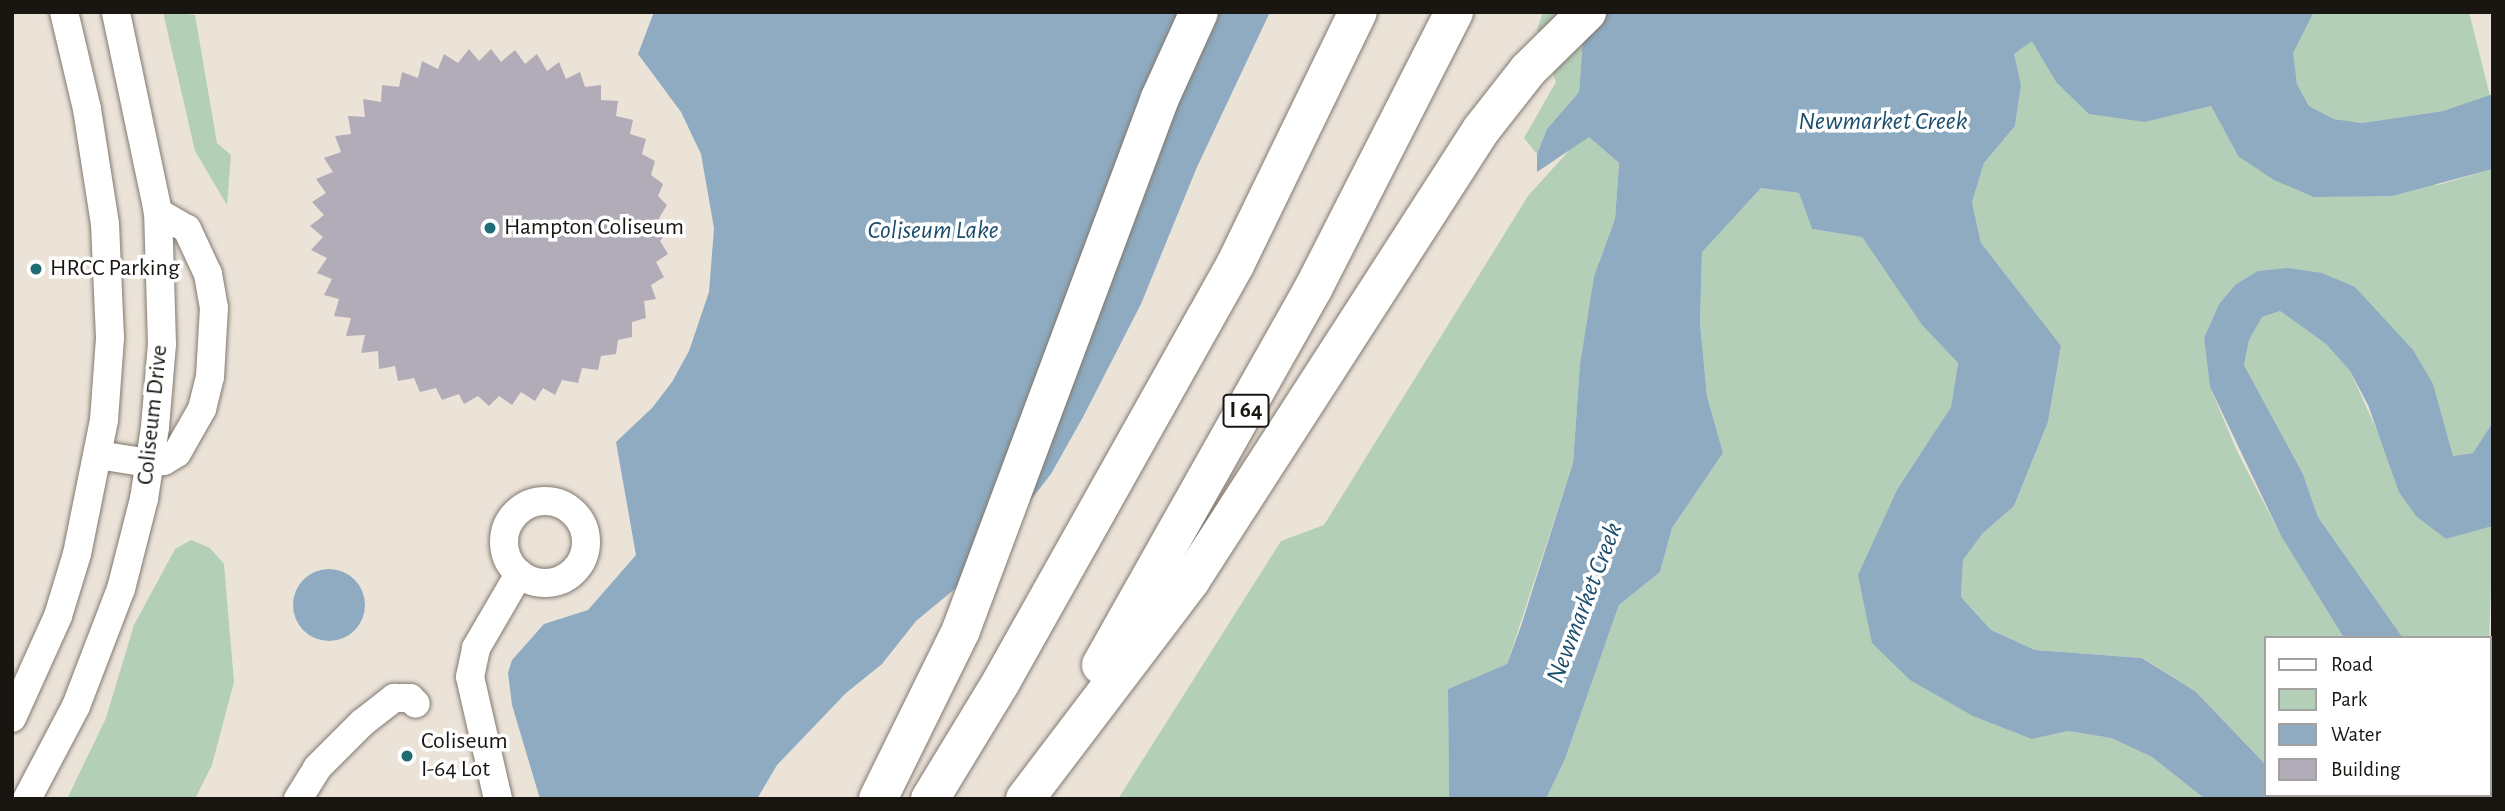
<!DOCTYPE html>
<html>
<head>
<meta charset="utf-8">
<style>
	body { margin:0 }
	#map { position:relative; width:2505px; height:811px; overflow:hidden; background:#ebe3d8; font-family:"Alegreya Sans",sans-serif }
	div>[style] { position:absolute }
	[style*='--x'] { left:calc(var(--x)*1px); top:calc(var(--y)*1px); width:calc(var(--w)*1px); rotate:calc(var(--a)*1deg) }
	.green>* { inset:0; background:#b4cfb7; transform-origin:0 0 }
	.water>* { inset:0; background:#8eabc1; transform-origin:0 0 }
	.round { border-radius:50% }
	.building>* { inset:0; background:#b1acb7 }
	.roads { filter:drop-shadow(0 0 2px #817970) drop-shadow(0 0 2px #817970) }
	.minor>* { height:28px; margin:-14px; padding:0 14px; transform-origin:14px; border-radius:14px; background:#fff }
	.minor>.ring { margin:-14px; padding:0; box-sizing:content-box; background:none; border:28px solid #fff; border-radius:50% }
	.highway>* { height:38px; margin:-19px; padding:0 19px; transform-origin:19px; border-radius:19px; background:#fff }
	.dots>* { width:19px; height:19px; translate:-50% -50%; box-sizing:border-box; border:4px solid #fff; border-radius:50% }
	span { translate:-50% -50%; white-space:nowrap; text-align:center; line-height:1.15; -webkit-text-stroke:7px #fff; paint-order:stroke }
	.shield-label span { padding:2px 5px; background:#fff; border:2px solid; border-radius:5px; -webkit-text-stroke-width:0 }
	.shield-label { font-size:23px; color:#191612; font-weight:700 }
	.poi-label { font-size:24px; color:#191612 }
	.left { translate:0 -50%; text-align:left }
	.street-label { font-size:24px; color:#191612 }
	.water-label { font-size:26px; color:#1b4d6c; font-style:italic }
	.frame { position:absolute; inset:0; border:14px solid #191612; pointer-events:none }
	.legend { position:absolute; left:2264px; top:636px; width:228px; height:161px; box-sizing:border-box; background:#fff; border:2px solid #a3a2a0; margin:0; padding:9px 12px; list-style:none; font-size:21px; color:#191612 }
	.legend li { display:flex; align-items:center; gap:14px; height:35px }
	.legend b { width:35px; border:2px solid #a3a2a0 }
</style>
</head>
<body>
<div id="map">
	<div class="green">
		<div style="clip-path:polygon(163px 12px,195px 15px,217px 143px,231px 155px,227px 205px,195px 151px)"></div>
		<div style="clip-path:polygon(1543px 12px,1585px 12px,1579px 92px,1547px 129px,1537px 154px,1524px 138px,1556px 82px,1537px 30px)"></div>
		<div style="clip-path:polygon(2314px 12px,2469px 12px,2490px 96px,2443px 111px,2362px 123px,2334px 119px,2309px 106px,2297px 84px,2292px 54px)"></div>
		<div style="clip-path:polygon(2032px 40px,2056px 82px,2145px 122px,2211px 106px,2238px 156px,2438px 185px,2493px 169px,2493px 422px,2473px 453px,2453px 456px,2442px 421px,2381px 319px,2355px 287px,2235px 285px,2219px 304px,2204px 338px,2210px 387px,2237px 451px,2281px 536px,2344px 638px,2265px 638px,2265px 764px,2195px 691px,2143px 658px,2035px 650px,1991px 630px,1961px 597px,1963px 560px,1983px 533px,2014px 506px,2048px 422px,2061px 347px,1981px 243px,1972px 202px,1984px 163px,2015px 126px,2021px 85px,2013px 53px)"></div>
		<div style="clip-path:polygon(1589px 137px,1619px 163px,1615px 219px,1594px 276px,1580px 364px,1573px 463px,1507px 664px,1448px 689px,1449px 799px,1118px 799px,1281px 541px,1324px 525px,1528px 196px,1574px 145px)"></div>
		<div style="clip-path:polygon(1761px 188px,1799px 193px,1812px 229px,1862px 237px,1922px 325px,1958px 363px,1951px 407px,1898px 488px,2031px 739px,2068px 731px,2111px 738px,2152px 757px,2205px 799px,1546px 799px,1565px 759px,1619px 605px,1660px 572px,1672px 528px,1723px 453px,1707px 396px,1700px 323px,1702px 251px)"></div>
		<div style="clip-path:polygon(2280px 311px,2326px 344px,2350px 371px,2384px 446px,2446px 539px,2493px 526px,2489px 644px,2489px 638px,2403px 638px,2318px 517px,2303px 474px,2244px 365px,2249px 340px,2262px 317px)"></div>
		<div style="clip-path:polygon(191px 540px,210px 548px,224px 564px,234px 682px,212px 765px,195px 799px,67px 799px,106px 718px,134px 625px,175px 549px)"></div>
		<div style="left:2289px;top:795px;width:121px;height:4px"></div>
	</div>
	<div class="water">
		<div style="clip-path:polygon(654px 12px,1270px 12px,1197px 167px,1141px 304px,1083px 417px,1051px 474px,973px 574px,916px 621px,882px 664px,846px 693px,777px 765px,757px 799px,540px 799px,512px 705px,508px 673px,512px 660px,544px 624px,588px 610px,636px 555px,616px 442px,652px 408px,672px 382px,689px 351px,709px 292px,714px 228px,701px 154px,681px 112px,638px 54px)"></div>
		<div style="clip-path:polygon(1585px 12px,2314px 12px,2293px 53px,2297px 84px,2309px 106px,2334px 119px,2362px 123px,2443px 111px,2493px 94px,2493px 169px,2392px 196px,2314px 197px,2274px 180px,2238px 156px,2211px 106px,2145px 122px,2089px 114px,2056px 82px,2032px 41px,2014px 54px,2021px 85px,2015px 126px,1984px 163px,1972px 202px,1981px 243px,2061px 346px,2048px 422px,2014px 506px,1983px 533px,1963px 560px,1961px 597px,1991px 630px,2035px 650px,2142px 658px,2195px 691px,2265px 764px,2265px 795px,2291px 799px,2205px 799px,2152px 757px,2111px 738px,2068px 731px,2032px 739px,1973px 716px,1910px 680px,1872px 643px,1858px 575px,1898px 488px,1951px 407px,1958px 363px,1922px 325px,1862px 237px,1812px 229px,1799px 193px,1761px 188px,1702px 252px,1700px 323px,1707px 396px,1723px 453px,1672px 528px,1660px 572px,1619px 605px,1565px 759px,1546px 799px,1449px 799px,1448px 689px,1507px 664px,1521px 626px,1573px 463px,1580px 364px,1594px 276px,1615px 219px,1619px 163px,1589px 137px,1537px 172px,1537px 154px,1547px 129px,1579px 92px)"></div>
		<div style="clip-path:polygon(2288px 268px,2322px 273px,2355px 287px,2413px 350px,2433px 384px,2453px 456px,2473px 453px,2493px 422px,2493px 526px,2446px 539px,2416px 516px,2399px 492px,2368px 405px,2350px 371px,2326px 344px,2280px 311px,2262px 317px,2249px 340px,2244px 365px,2303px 474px,2318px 517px,2403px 638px,2344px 638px,2281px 536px,2210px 387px,2204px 338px,2219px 304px,2235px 285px,2258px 271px)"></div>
		<div class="round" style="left:293px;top:569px;width:72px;height:72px"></div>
		<div style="clip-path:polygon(2493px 632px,2493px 793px,2489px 644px)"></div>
		<div style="left:2410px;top:795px;width:57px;height:4px"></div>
	</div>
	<div class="building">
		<div style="clip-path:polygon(469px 49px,479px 61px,491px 49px,501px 62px,515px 50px,525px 64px,537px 54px,547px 71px,559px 62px,566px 79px,580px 72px,585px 87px,601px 85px,601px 100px,618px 101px,616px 116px,633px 120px,630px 134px,646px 139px,642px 154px,655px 161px,651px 175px,663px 184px,658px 196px,667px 205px,659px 218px,670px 229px,660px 241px,668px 254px,656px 262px,664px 277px,651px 285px,656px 299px,644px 301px,646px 318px,632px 322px,632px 337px,618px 340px,616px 354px,601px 356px,598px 370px,582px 368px,578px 383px,562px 380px,555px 395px,543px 388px,535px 401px,521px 392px,512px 405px,499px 396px,489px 406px,478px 396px,464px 404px,459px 394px,442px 400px,436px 388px,420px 392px,414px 378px,398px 381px,395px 366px,379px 369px,378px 351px,361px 353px,365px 335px,346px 336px,351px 318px,334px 316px,339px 299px,324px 295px,332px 279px,317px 273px,327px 258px,311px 250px,323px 237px,310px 226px,324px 215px,312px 202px,326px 193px,316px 179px,333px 172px,324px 158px,341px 152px,335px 136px,351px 134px,348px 116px,365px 117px,363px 99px,381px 102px,382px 85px,399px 87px,402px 72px,418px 78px,422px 61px,438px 69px,444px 54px,458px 63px)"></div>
	</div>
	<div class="roads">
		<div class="minor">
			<div style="--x:98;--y:455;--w:52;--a:8.9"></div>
			<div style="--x:149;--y:463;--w:15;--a:-8"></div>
			<div style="--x:164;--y:461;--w:15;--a:-32"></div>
			<div style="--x:177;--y:453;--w:51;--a:-60.4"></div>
			<div style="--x:202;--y:409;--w:33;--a:-76"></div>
			<div style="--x:210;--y:377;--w:69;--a:-86.7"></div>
			<div style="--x:214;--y:308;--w:35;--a:-100"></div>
			<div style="--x:208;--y:274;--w:50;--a:-115"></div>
			<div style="--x:187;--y:229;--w:34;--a:-150"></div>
			<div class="ring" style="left:504px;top:501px;width:54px;height:54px"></div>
			<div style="--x:12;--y:718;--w:112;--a:-65.7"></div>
			<div style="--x:58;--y:616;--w:65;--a:-73"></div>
			<div style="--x:77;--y:554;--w:137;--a:-78.6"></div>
			<div style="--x:104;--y:420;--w:82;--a:-85.8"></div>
			<div style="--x:110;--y:338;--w:114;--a:-92.5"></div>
			<div style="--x:105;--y:224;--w:116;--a:-98.9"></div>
			<div style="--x:87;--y:109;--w:100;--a:-103.3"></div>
			<div style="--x:27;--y:799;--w:105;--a:-62.2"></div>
			<div style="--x:76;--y:706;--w:125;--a:-69"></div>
			<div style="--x:121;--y:589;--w:93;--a:-75.7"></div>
			<div style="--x:144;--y:499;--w:73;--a:-81.3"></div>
			<div style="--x:155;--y:427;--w:83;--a:-85.2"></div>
			<div style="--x:162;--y:344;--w:132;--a:-91.7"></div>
			<div style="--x:158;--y:212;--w:204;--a:-101.9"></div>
			<div style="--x:298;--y:799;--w:36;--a:-58"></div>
			<div style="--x:317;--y:768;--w:64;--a:-45"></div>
			<div style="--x:362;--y:723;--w:41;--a:-38"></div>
			<div style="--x:394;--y:698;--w:16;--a:0"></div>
			<div style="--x:410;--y:698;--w:8;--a:45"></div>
			<div style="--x:498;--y:799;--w:125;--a:-102.9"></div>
			<div style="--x:470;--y:677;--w:30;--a:-78"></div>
			<div style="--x:476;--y:648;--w:86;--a:-59.8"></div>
		</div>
		<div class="highway">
			<div style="--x:1101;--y:665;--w:432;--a:-60.6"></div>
			<div style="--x:1313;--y:289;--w:311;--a:-63"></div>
			<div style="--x:878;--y:799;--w:188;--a:-63.8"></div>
			<div style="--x:961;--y:630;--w:568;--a:-69.49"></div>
			<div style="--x:1160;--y:98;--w:94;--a:-65.6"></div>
			<div style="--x:930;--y:799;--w:137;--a:-58.7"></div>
			<div style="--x:1001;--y:682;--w:478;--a:-60.7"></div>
			<div style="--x:1235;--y:265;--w:281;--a:-64.1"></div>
			<div style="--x:1025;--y:799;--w:275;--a:-52.8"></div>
			<div style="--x:1191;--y:580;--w:535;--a:-57.2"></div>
			<div style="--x:1481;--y:130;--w:76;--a:-51.9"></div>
			<div style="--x:1528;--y:70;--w:83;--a:-44.5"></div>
		</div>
	</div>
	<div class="dots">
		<div style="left:490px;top:228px;background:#216b74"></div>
		<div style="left:36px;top:269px;background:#216b74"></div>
		<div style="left:407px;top:756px;background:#216b74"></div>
	</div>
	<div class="shield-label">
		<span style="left:1246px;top:411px">I 64</span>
	</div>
	<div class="poi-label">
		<span class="left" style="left:504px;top:228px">Hampton Coliseum</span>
		<span class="left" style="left:50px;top:269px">HRCC Parking</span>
		<span class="left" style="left:421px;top:756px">Coliseum<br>I-64 Lot</span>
	</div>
	<div class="street-label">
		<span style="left:153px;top:415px;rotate:-84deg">Coliseum Drive</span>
	</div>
	<div class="water-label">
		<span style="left:1883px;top:122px">Newmarket Creek</span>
		<span style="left:933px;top:231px">Coliseum Lake</span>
		<span style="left:1585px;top:603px;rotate:-69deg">Newmarket Creek</span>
	</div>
	<div class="frame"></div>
	<ul class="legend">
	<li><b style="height:9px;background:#fff"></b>Road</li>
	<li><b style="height:19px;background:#b4cfb7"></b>Park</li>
	<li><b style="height:19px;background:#8eabc1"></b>Water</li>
	<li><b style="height:19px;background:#b1acb7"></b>Building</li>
	</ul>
</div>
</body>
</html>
